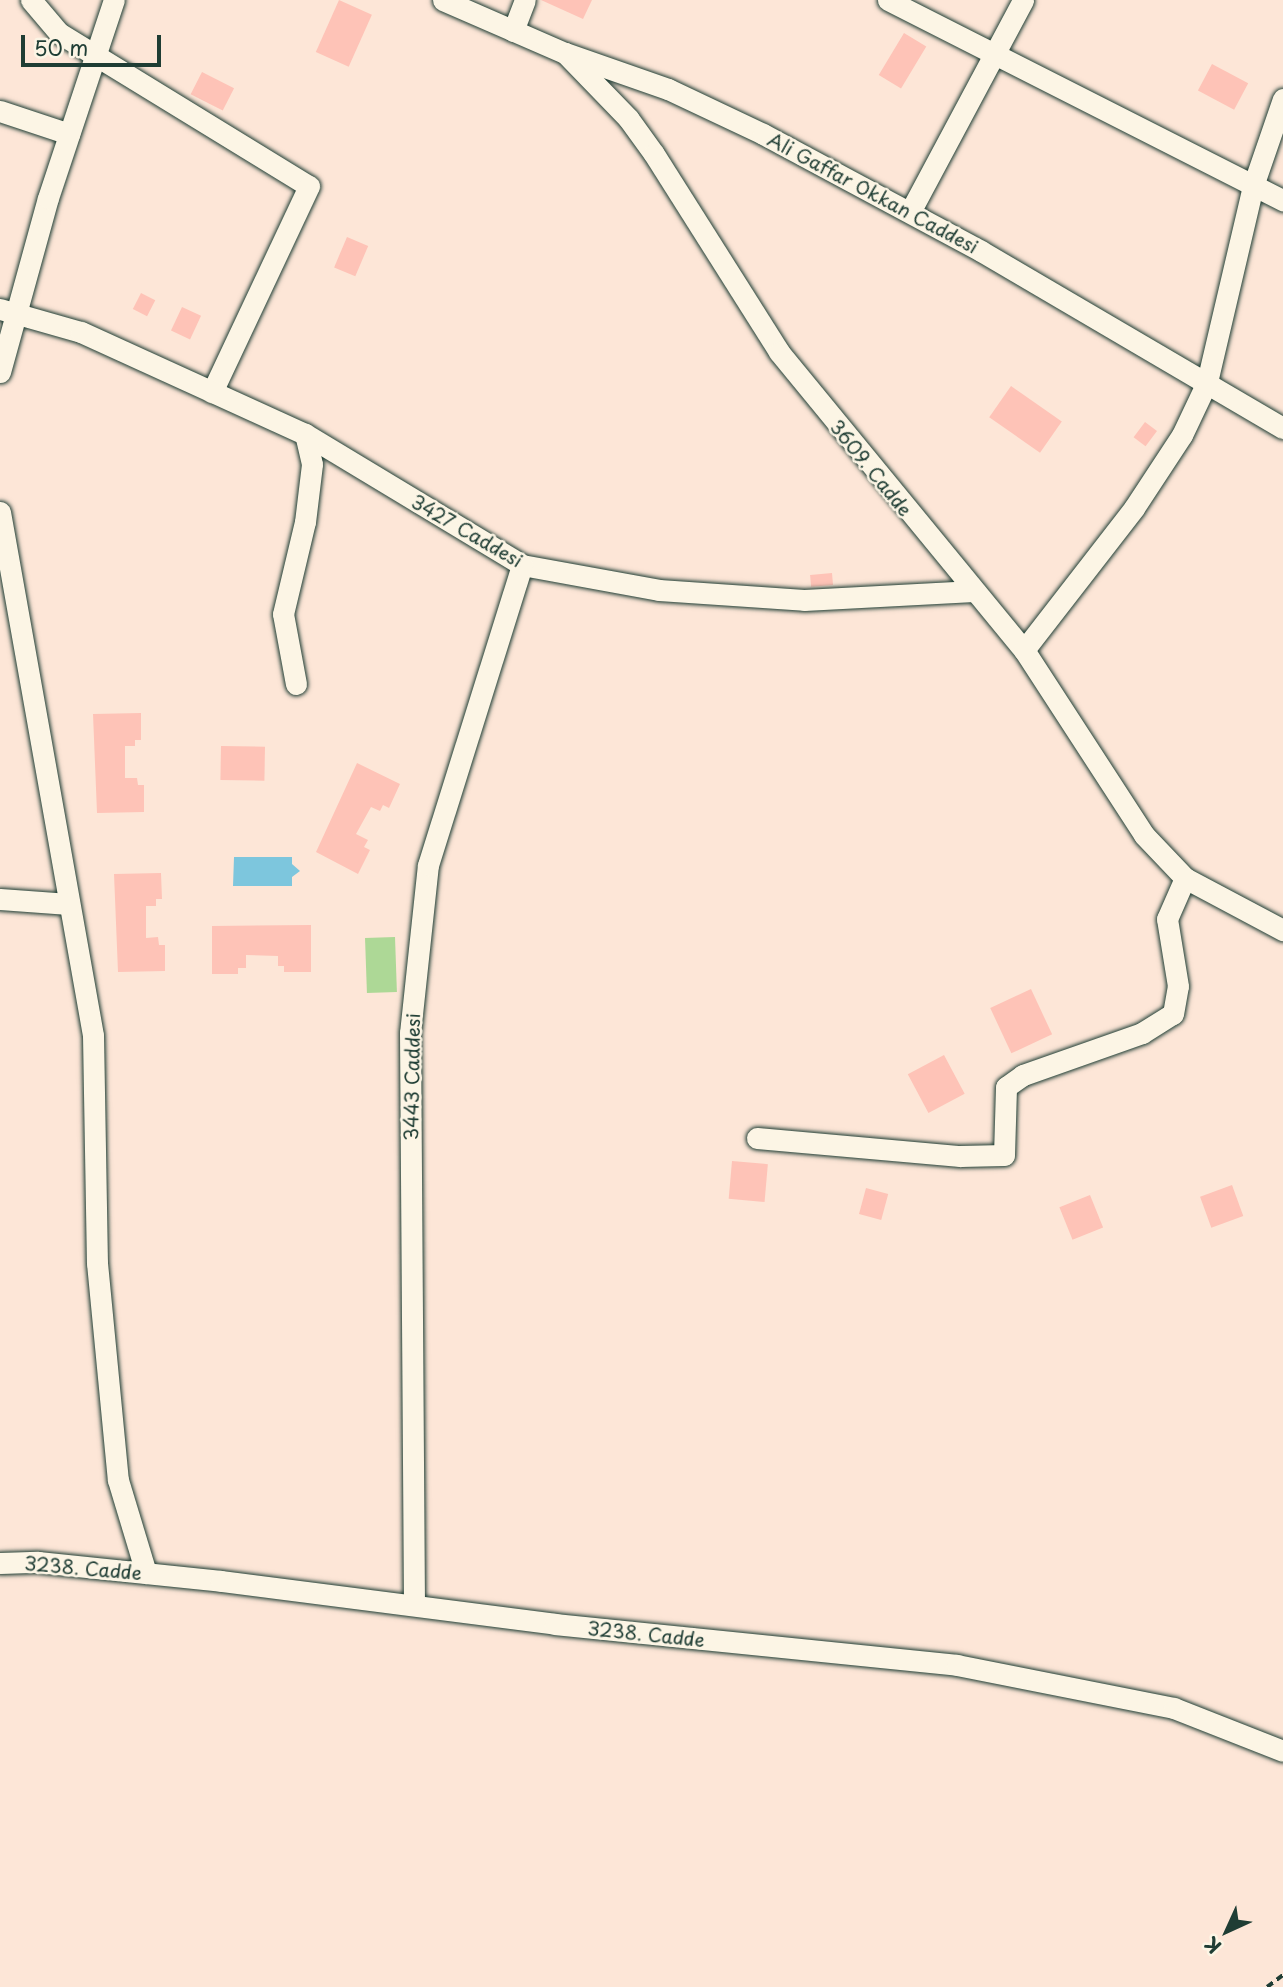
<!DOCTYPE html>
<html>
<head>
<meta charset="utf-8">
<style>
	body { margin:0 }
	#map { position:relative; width:1283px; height:1987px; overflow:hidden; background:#fde6d7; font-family:"Playpen Sans",sans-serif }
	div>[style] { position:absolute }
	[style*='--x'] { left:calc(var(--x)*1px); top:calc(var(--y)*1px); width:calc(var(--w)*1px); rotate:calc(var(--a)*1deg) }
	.green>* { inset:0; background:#add896; transform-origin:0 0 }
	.water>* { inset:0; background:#7dc6dd }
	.building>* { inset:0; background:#fec3b7; transform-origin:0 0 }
	.path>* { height:3.5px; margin-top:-1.75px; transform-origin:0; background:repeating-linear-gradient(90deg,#1f3d34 0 7px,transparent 0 12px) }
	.roads { filter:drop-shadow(0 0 2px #1f3d34) drop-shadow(0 0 2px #1f3d34) }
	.minor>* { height:21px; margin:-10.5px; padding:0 10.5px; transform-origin:10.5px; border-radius:10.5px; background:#fcf5e5 }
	span { translate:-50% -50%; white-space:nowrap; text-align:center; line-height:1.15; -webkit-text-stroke:5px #fcf5e5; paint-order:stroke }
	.street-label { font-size:19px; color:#1f3d34 }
	.north { position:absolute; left:1192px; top:1896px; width:70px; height:70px; -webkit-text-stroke:5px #fcf5e5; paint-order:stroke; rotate:225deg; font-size:19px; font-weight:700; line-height:28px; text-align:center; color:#1f3d34 }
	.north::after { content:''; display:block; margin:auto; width:24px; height:32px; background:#1f3d34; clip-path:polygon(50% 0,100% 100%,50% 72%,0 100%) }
	.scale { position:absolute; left:21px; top:35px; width:140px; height:32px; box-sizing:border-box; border:4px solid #1f3d34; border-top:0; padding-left:9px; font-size:21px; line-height:24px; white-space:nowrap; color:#1f3d34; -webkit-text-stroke:5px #fcf5e5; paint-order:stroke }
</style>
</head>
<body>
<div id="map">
	<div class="green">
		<div style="left:395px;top:937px;width:55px;height:30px;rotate:88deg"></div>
	</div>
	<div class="water">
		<div style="clip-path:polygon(234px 857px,292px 857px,292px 864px,300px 871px,292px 877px,292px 886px,233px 886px)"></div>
	</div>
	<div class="building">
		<div style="left:339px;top:0;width:36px;height:57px;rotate:24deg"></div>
		<div style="clip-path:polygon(541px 0,592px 0,583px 19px)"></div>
		<div style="left:904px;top:33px;width:26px;height:49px;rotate:31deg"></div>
		<div style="left:1212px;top:64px;width:41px;height:30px;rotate:28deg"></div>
		<div style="left:202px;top:72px;width:36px;height:25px;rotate:27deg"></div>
		<div style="left:347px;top:237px;width:23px;height:33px;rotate:23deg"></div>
		<div style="left:141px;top:293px;width:16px;height:18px;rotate:27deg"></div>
		<div style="left:182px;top:307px;width:21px;height:26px;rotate:25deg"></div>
		<div style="left:1011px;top:386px;width:62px;height:38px;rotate:35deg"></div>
		<div style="left:1145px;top:422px;width:15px;height:19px;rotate:37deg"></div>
		<div style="left:832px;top:573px;width:12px;height:22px;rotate:85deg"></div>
		<div style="clip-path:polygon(141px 713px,141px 740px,135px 740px,135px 746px,125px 746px,125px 778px,137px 778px,138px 785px,144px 785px,144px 812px,97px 813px,93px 714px)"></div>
		<div style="left:221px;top:746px;width:44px;height:34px;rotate:1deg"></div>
		<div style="clip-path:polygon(357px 763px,400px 784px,389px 808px,383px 805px,380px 811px,371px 807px,356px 834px,368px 840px,364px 847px,370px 850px,358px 874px,316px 852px)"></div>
		<div style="clip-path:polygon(161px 873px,162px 899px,156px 899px,156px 906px,146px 906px,146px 938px,158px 937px,159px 945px,165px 945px,165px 971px,118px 972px,114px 874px)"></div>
		<div style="clip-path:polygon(311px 925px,311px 972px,284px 972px,284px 966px,278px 966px,278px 956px,246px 955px,246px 968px,238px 968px,238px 974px,212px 974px,212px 926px)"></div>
		<div style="left:1031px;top:989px;width:50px;height:45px;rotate:65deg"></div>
		<div style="left:944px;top:1055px;width:44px;height:41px;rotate:62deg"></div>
		<div style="left:732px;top:1161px;width:36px;height:38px;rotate:5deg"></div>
		<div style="left:1232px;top:1185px;width:33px;height:34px;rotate:70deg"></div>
		<div style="left:866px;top:1188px;width:23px;height:27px;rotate:15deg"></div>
		<div style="left:1090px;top:1195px;width:35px;height:33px;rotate:68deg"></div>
	</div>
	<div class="path">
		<div style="--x:1267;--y:1987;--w:20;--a:-37"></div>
	</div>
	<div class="roads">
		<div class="minor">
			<div style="--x:31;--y:0;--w:43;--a:49.7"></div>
			<div style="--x:59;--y:33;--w:293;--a:31.5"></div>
			<div style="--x:309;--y:186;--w:228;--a:115.2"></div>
			<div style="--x:443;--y:0;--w:133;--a:23.5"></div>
			<div style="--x:565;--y:53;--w:109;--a:19.3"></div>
			<div style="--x:668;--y:89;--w:105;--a:25.3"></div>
			<div style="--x:763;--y:134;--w:247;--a:28.2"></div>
			<div style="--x:981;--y:251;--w:350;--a:30.4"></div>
			<div style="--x:888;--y:0;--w:443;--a:26.9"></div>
			<div style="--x:513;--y:31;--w:33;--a:-69"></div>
			<div style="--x:565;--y:53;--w:91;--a:45.9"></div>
			<div style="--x:628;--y:118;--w:44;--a:54.2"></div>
			<div style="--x:654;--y:154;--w:234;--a:57.7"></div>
			<div style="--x:779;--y:352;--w:386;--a:50.6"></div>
			<div style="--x:1024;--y:650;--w:221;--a:57"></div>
			<div style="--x:1144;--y:835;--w:59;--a:46.4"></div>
			<div style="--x:1185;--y:878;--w:111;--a:28"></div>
			<div style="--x:0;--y:111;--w:73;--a:18.4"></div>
			<div style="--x:910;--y:212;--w:240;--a:-61.9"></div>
			<div style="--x:0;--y:309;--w:84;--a:15.9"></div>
			<div style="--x:81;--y:332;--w:246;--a:24.5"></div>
			<div style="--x:305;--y:434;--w:253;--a:31.1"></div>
			<div style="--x:522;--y:565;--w:139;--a:10.3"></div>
			<div style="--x:659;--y:590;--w:145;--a:3.9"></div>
			<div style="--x:804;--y:600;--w:170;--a:-3"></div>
			<div style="--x:0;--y:372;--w:180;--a:-74.6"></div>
			<div style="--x:48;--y:198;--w:209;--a:-71.6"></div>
			<div style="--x:0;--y:512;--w:531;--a:79.92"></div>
			<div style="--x:93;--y:1035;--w:228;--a:89"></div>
			<div style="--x:97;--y:1263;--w:218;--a:84.5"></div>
			<div style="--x:118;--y:1480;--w:97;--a:73.2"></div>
			<div style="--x:1024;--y:650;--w:180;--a:-52.2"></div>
			<div style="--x:1134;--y:508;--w:87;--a:-56.7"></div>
			<div style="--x:1182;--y:435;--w:59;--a:-64.7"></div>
			<div style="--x:1207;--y:382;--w:201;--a:-76.8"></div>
			<div style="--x:1253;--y:186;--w:92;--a:-71"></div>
			<div style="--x:296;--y:684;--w:71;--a:-100.5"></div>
			<div style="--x:283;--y:614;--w:95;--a:-76.6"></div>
			<div style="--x:305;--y:522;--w:58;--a:-83.1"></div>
			<div style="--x:312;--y:464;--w:31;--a:-103"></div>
			<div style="--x:0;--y:899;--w:69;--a:4.1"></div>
			<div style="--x:757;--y:1138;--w:204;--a:5.1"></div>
			<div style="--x:960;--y:1156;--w:44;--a:-1.3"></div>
			<div style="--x:1004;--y:1155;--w:68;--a:-88.3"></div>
			<div style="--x:1006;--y:1087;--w:21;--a:-35"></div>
			<div style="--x:1023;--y:1075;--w:126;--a:-19.4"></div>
			<div style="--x:1142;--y:1033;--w:36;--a:-32"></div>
			<div style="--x:1173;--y:1014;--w:28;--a:-80"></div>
			<div style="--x:1178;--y:986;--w:68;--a:-99.3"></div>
			<div style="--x:1167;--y:919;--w:45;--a:-66.3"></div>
			<div style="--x:0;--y:1563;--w:38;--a:-2"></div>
			<div style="--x:38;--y:1562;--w:184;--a:5.9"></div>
			<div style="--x:221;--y:1581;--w:337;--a:7.3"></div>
			<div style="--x:555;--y:1624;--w:404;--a:5.8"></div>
			<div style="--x:957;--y:1665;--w:221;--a:11.2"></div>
			<div style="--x:1174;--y:1708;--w:117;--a:21.5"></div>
			<div style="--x:414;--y:1605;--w:572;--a:-90.4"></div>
			<div style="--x:410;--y:1033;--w:169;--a:-83.9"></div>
			<div style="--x:428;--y:865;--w:314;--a:-72.6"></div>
		</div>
	</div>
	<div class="street-label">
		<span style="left:873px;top:193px;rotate:28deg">Ali Gaffar Okkan Caddesi</span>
		<span style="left:871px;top:468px;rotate:51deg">3609. Cadde</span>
		<span style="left:467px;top:531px;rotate:30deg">3427 Caddesi</span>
		<span style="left:412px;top:1077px;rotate:-89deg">3443 Caddesi</span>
		<span style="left:83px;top:1568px;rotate:5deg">3238. Cadde</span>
		<span style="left:646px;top:1634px;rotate:6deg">3238. Cadde</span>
	</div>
	<div class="north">K</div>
	<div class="scale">50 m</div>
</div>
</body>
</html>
